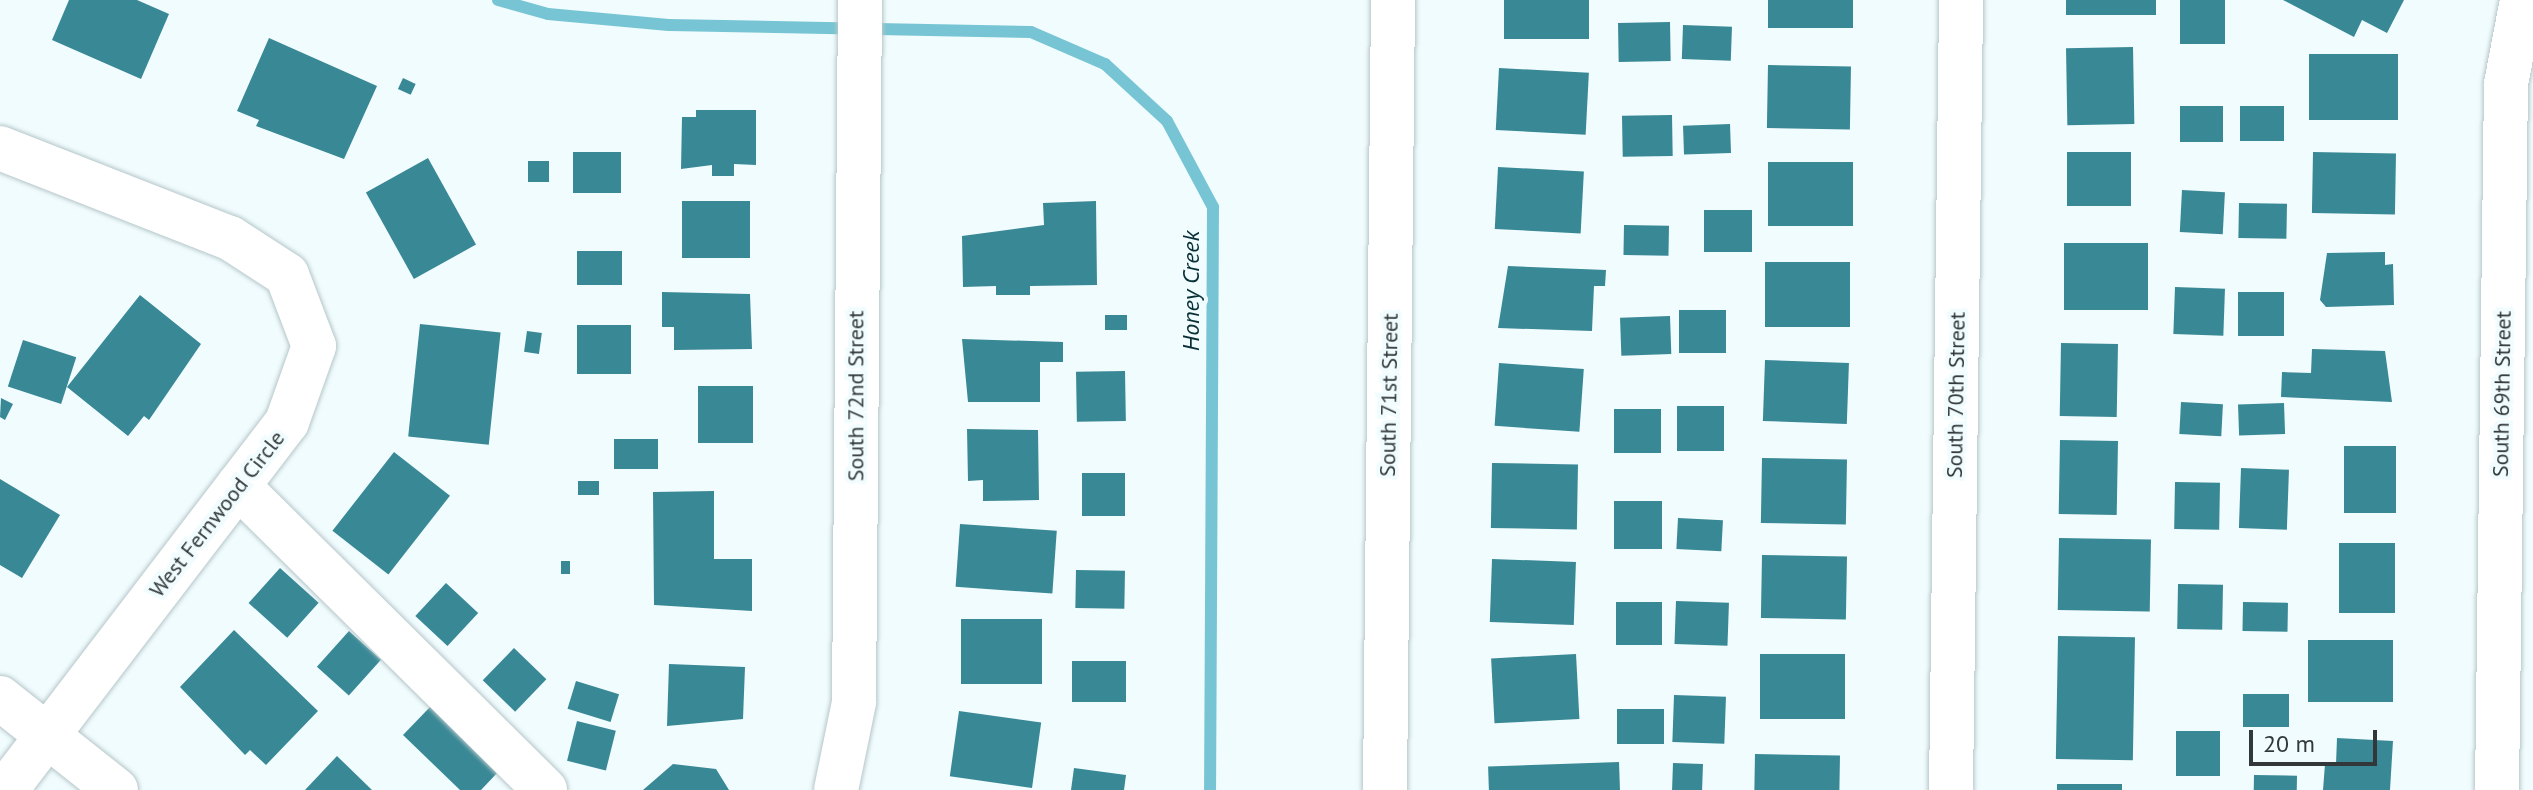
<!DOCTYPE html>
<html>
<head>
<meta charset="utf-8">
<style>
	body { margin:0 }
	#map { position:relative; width:2533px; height:790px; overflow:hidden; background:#f1fcfe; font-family:"PT Sans",sans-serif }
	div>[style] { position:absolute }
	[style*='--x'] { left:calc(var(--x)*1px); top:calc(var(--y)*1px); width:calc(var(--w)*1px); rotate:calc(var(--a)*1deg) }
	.stream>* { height:12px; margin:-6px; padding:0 6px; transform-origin:6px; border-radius:6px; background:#77c5d4 }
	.building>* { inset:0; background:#398896; transform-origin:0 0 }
	.roads { filter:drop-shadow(0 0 2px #b5c6c9) drop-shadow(0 0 2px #b5c6c9) }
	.minor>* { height:44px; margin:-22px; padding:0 22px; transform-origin:22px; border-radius:22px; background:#fff }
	span { translate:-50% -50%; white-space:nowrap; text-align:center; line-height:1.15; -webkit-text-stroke:8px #f1fcfe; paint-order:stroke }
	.street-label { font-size:22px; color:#32383a }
	.water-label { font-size:24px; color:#083036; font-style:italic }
	.scale { position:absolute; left:2249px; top:730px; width:128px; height:36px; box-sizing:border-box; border:4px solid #32383a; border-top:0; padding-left:10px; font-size:24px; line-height:28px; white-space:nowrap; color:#32383a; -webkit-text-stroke:6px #f1fcfe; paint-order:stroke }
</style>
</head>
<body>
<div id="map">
	<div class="stream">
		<div style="--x:498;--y:0;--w:52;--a:15.6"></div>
		<div style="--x:548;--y:14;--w:121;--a:5.2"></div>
		<div style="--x:669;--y:25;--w:362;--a:1.1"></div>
		<div style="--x:1031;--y:32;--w:81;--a:23.4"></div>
		<div style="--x:1105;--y:64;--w:84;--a:42.6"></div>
		<div style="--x:1167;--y:121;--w:98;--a:61.9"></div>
		<div style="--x:1213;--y:207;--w:583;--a:90.29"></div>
	</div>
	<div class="building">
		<div style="clip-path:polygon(69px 0,137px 0,169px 14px,141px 79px,52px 40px)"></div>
		<div style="left:1504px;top:0;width:85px;height:39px"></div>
		<div style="left:1768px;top:0;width:85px;height:28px"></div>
		<div style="left:2066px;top:0;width:90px;height:15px"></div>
		<div style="left:2180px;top:0;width:45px;height:44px"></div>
		<div style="clip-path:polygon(2283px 0,2404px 0,2387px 33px,2362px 20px,2354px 37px)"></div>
		<div style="left:1670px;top:22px;width:39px;height:52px;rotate:89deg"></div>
		<div style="left:1683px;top:25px;width:49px;height:34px;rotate:2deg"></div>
		<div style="clip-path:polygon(269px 38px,377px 86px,344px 159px,256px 126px,259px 120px,237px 111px)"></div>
		<div style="left:2133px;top:47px;width:77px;height:67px;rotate:89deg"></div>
		<div style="left:2309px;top:54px;width:89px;height:66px"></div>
		<div style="left:1768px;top:65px;width:83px;height:63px;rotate:1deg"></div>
		<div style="left:1499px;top:68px;width:90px;height:62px;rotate:3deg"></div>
		<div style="left:403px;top:78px;width:14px;height:12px;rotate:25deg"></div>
		<div style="left:2180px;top:106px;width:43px;height:36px"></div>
		<div style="left:2240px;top:106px;width:44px;height:35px"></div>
		<div style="clip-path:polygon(696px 110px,756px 110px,756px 165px,734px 164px,734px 176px,712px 176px,712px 165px,681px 169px,682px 117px,696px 117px)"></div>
		<div style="left:1672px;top:115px;width:41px;height:50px;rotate:89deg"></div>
		<div style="left:1730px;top:124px;width:29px;height:47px;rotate:88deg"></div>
		<div style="left:621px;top:152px;width:41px;height:48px;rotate:90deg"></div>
		<div style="left:2067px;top:152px;width:64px;height:54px"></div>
		<div style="left:2313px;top:152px;width:83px;height:61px;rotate:1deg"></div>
		<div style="left:428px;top:158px;width:99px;height:71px;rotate:61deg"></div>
		<div style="left:528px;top:161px;width:21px;height:21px"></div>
		<div style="left:1768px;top:162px;width:85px;height:64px"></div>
		<div style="left:1498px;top:167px;width:86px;height:62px;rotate:3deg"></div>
		<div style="left:2182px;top:190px;width:43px;height:42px;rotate:3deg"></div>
		<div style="left:682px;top:201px;width:68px;height:57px"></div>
		<div style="clip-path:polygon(1096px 201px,1097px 285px,1030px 286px,1030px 295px,996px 295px,996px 286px,963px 287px,962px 236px,1044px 225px,1043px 203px)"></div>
		<div style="left:2239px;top:203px;width:48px;height:35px;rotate:1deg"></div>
		<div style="left:1704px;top:210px;width:48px;height:42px"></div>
		<div style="left:1624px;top:225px;width:45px;height:30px;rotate:1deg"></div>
		<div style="left:2148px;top:243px;width:67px;height:84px;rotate:90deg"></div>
		<div style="left:577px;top:251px;width:45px;height:34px"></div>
		<div style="clip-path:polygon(2385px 252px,2385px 265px,2393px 264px,2394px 305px,2326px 307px,2320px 300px,2327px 253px)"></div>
		<div style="left:1850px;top:262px;width:65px;height:85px;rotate:90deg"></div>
		<div style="clip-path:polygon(1508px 266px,1606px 270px,1605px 286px,1594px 286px,1592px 331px,1498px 328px)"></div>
		<div style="left:2175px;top:287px;width:50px;height:47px;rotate:2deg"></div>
		<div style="clip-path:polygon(662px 292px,750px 294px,752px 349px,674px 350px,674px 327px,662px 327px)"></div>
		<div style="left:2284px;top:292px;width:44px;height:46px;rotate:90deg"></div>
		<div style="clip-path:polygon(140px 295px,201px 344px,149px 420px,144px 416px,128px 436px,67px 387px)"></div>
		<div style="left:1726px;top:310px;width:43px;height:47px;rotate:90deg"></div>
		<div style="left:1105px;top:315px;width:22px;height:15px"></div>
		<div style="left:1670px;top:316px;width:38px;height:50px;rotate:88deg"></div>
		<div style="left:420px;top:324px;width:81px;height:113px;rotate:6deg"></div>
		<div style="left:577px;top:325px;width:54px;height:49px"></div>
		<div style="left:527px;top:331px;width:15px;height:21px;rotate:8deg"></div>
		<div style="clip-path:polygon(962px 339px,1063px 342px,1063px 362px,1040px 362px,1040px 402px,968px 402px)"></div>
		<div style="left:23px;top:340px;width:56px;height:49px;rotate:18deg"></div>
		<div style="left:2061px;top:343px;width:57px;height:73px;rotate:1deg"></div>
		<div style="clip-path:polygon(2312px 349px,2385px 351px,2392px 402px,2281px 397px,2282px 372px,2311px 373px)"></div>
		<div style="left:1765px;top:360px;width:84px;height:61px;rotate:2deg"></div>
		<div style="left:1499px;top:363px;width:85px;height:63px;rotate:4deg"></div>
		<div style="left:1125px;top:371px;width:50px;height:49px;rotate:89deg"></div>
		<div style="left:698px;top:386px;width:55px;height:57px"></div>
		<div style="clip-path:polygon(1px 398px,13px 404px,5px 420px,0 417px)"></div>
		<div style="left:2181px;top:402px;width:42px;height:32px;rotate:3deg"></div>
		<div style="left:2284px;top:403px;width:31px;height:46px;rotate:88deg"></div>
		<div style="left:1677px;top:406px;width:47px;height:45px"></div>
		<div style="left:1614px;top:409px;width:47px;height:44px"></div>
		<div style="clip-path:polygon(967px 429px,1038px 430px,1039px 500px,983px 501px,983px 480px,968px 481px)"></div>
		<div style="left:614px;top:439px;width:44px;height:30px"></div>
		<div style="left:2060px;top:440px;width:58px;height:74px;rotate:1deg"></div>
		<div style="left:2344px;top:446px;width:52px;height:67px"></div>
		<div style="left:394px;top:452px;width:71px;height:100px;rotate:38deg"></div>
		<div style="left:1762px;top:458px;width:85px;height:65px;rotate:1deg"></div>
		<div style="left:1492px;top:463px;width:86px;height:65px;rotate:1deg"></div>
		<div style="left:2241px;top:468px;width:48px;height:60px;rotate:2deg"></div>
		<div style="left:1082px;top:473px;width:43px;height:43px"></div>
		<div style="clip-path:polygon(0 479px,60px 515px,22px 578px,0 565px)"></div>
		<div style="left:578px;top:481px;width:21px;height:14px"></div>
		<div style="left:2175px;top:482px;width:45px;height:47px;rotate:1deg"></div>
		<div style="clip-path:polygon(714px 491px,714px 559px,752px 559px,752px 611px,654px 605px,653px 492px)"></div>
		<div style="left:1614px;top:501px;width:48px;height:48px"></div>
		<div style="left:1678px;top:518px;width:45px;height:31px;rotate:3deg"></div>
		<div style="left:960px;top:524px;width:97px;height:63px;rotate:4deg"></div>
		<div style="left:2059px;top:538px;width:92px;height:72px;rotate:1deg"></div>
		<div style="left:2339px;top:543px;width:56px;height:70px"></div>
		<div style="left:1762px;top:555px;width:85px;height:63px;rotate:1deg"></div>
		<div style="left:1492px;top:559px;width:84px;height:63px;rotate:2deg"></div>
		<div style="left:561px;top:561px;width:9px;height:13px"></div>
		<div style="left:280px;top:568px;width:52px;height:47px;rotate:42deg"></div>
		<div style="left:1076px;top:570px;width:49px;height:38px;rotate:1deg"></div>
		<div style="left:446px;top:583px;width:44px;height:45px;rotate:43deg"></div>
		<div style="left:2178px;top:584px;width:45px;height:45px;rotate:1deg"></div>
		<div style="left:1676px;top:601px;width:53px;height:43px;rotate:2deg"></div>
		<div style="left:1616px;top:602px;width:46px;height:43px"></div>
		<div style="left:2243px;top:602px;width:45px;height:29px;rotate:1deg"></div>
		<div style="left:1042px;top:619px;width:65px;height:81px;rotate:90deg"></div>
		<div style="clip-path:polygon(234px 630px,318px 711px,266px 765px,250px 750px,245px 755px,180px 687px)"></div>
		<div style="left:349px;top:631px;width:43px;height:48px;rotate:42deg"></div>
		<div style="left:2058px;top:636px;width:77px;height:123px;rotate:1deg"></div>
		<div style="left:2308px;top:640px;width:85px;height:62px"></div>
		<div style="left:514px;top:648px;width:45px;height:45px;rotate:44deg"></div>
		<div style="left:1576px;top:654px;width:65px;height:85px;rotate:87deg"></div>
		<div style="left:1760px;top:654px;width:85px;height:65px"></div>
		<div style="left:1126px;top:661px;width:41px;height:54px;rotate:90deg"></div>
		<div style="clip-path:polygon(669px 664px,745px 667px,743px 719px,667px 726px)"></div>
		<div style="left:576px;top:681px;width:45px;height:29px;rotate:17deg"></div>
		<div style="left:2243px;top:694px;width:46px;height:33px"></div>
		<div style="left:1674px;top:695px;width:52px;height:47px;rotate:2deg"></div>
		<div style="clip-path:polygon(431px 706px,499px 771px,481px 790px,460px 790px,403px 735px)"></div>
		<div style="left:1617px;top:709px;width:47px;height:35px"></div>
		<div style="left:959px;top:711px;width:83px;height:66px;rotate:8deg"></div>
		<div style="left:577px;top:721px;width:40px;height:41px;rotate:14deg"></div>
		<div style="left:2176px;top:731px;width:44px;height:45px"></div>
		<div style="clip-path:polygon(2337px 738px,2393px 741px,2390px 790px,2323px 790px,2325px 764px,2336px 764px)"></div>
		<div style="left:1755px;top:754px;width:85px;height:36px;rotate:1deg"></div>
		<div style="clip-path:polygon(337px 756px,372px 790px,305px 790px)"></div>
		<div style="left:1619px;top:762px;width:28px;height:131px;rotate:88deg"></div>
		<div style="left:1673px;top:763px;width:30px;height:27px;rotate:2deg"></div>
		<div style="clip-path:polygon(673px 764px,716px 769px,729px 790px,643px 790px)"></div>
		<div style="clip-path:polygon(1074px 768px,1126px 775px,1124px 790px,1071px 790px)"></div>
		<div style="left:2254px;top:775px;width:43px;height:15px;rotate:1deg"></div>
		<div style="left:2057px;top:784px;width:65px;height:6px"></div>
	</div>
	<div class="roads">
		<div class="minor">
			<div style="--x:0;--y:148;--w:247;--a:21.4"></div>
			<div style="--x:230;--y:238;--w:68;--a:33"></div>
			<div style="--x:287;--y:275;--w:76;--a:69.2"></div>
			<div style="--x:314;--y:346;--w:81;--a:109.6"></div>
			<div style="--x:287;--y:422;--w:463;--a:127.4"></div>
			<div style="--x:238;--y:486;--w:432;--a:44.7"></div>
			<div style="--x:0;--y:698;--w:148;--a:38.4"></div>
			<div style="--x:836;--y:790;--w:90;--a:-78.4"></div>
			<div style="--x:854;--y:702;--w:702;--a:-89.51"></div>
			<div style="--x:1385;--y:790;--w:790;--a:-89.42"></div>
			<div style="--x:1951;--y:790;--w:790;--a:-89.27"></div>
			<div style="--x:2497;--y:790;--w:706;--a:-89.27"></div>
			<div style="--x:2506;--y:84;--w:86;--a:-79.2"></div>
		</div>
	</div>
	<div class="street-label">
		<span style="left:2502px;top:394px;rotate:-89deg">South 69th Street</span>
		<span style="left:1389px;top:395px;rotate:-89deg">South 71st Street</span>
		<span style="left:1956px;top:395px;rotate:-89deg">South 70th Street</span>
		<span style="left:856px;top:396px;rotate:-90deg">South 72nd Street</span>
		<span style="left:217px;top:514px;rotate:-52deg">West Fernwood Circle</span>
	</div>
	<div class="water-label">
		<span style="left:1191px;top:291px;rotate:-90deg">Honey Creek</span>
	</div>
	<div class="scale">20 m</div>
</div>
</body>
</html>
